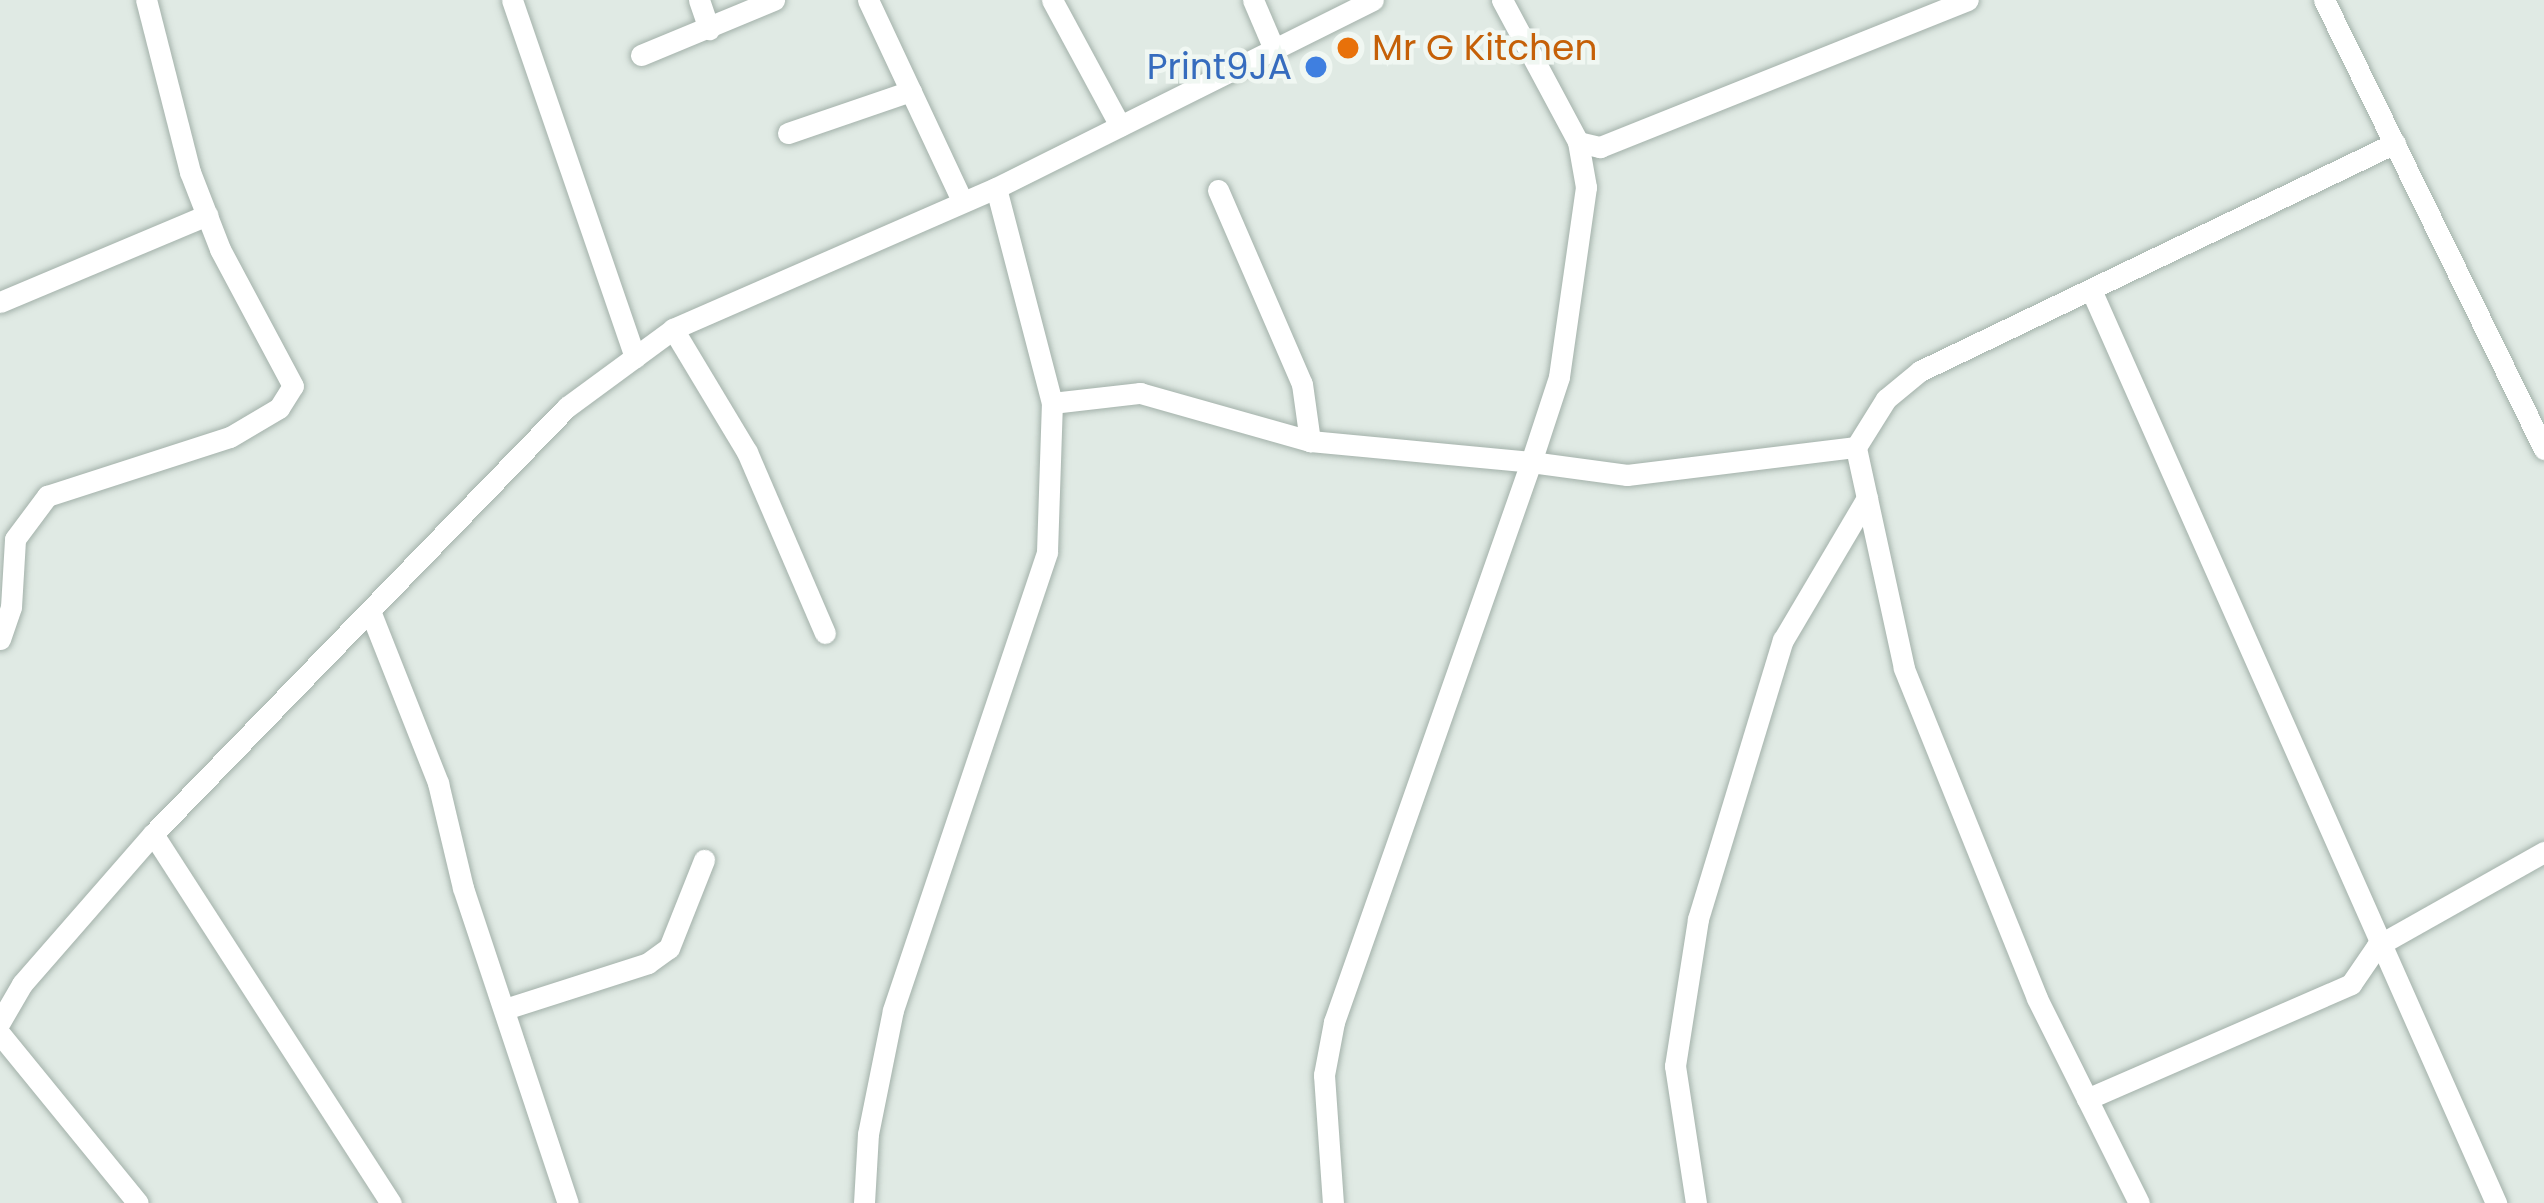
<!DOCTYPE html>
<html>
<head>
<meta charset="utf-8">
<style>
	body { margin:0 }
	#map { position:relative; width:2544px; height:1203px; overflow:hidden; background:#e0eae4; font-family:Poppins,sans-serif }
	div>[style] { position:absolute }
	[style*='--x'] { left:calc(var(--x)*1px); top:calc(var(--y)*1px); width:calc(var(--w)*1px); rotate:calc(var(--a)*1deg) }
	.roads { filter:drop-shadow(0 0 3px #a3b1aa) drop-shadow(0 0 3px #a3b1aa) }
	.minor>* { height:21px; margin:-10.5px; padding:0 10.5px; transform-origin:10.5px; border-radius:10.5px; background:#fff }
	.dots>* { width:33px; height:33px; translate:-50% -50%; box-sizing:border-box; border:6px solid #f0f7f2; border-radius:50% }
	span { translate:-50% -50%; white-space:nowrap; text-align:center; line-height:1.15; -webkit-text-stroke:9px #f0f7f2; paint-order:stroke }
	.food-label { font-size:36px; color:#c56008 }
	.left { translate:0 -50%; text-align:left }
	.shop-label { font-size:36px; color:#366cbe }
	.right { translate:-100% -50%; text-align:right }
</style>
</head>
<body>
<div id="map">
	<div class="roads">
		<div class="minor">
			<div style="--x:512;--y:0;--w:378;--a:71"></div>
			<div style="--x:699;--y:0;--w:31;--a:71"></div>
			<div style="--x:868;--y:0;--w:222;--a:64.9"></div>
			<div style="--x:1052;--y:0;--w:143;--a:61.6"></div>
			<div style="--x:1253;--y:0;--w:53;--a:66.8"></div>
			<div style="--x:1502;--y:0;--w:161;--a:61.8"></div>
			<div style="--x:1578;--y:142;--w:23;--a:13"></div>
			<div style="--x:1600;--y:147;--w:396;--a:-21.8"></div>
			<div style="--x:2324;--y:0;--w:500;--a:63.9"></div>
			<div style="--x:641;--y:55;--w:144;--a:-22.5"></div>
			<div style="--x:788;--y:133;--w:130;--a:-18.9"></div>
			<div style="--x:1578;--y:142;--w:46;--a:79.9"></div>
			<div style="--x:1586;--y:187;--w:192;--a:98.1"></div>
			<div style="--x:1559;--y:377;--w:89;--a:108.2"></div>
			<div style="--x:1531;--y:462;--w:97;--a:7.7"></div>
			<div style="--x:1627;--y:475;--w:231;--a:-7"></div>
			<div style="--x:1218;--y:190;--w:211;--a:66.6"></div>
			<div style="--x:1302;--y:384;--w:58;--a:82"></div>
			<div style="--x:2092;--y:292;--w:997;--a:66.08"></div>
			<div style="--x:0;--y:302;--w:225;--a:-22.8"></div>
			<div style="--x:673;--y:329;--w:144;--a:59"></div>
			<div style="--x:747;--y:452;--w:197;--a:66.7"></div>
			<div style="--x:1052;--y:403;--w:89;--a:-6.5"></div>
			<div style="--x:1140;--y:393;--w:177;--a:15.8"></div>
			<div style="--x:1310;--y:441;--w:222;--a:5.4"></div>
			<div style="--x:1531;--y:462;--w:594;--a:109.38"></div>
			<div style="--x:1334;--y:1022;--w:54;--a:100.7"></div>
			<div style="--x:1324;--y:1075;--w:128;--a:86"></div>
			<div style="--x:372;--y:616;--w:180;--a:68.4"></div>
			<div style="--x:438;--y:783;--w:108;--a:76.6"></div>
			<div style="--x:463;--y:888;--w:332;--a:71.6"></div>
			<div style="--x:0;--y:639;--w:34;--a:-71"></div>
			<div style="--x:11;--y:607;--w:68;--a:-86.6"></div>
			<div style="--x:15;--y:539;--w:54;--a:-53.3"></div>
			<div style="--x:47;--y:496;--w:192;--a:-17.9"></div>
			<div style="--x:230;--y:437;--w:57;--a:-30.6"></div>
			<div style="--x:279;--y:408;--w:26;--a:-58"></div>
			<div style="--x:293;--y:386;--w:155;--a:-118.1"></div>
			<div style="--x:220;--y:249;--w:83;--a:-111.3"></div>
			<div style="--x:190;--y:172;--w:178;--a:-104.3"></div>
			<div style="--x:153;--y:834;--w:439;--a:57.2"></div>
			<div style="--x:505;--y:1009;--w:150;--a:-17.8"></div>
			<div style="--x:648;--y:963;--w:26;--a:-36"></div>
			<div style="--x:669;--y:948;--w:95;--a:-68.3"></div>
			<div style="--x:0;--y:1022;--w:44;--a:-59.9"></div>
			<div style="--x:22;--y:984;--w:199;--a:-48.9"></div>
			<div style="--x:153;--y:834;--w:595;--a:-45.89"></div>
			<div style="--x:567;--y:407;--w:132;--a:-36.3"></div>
			<div style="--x:673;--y:329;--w:352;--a:-23.6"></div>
			<div style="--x:0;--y:1034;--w:218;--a:50.8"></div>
			<div style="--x:2087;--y:1099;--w:288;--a:-23.5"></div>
			<div style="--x:2351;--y:984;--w:46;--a:-55.6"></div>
			<div style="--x:2377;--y:946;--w:192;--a:-29.4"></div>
			<div style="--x:864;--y:1203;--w:69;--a:-86.7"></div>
			<div style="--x:868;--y:1134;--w:126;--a:-78.6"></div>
			<div style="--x:893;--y:1010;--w:483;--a:-71.4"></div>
			<div style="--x:1047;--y:552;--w:149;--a:-88.1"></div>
			<div style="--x:1052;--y:403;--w:222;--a:-104.6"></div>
			<div style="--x:996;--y:188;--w:421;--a:-26.5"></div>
			<div style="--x:1696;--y:1203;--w:139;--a:-98.7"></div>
			<div style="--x:1675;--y:1066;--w:149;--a:-81.1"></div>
			<div style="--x:1698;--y:919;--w:292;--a:-73.1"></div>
			<div style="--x:1783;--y:640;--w:165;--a:-59.4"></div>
			<div style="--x:2139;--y:1203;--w:229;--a:-116.5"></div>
			<div style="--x:2037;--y:998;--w:356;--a:-112"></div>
			<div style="--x:1904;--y:668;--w:226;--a:-102.3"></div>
			<div style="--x:1856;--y:447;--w:57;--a:-58"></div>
			<div style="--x:1886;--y:399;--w:44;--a:-39.5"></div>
			<div style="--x:1920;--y:371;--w:527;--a:-25.64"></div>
		</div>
	</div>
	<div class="dots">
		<div style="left:1348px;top:48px;background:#e8710a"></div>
		<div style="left:1316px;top:67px;background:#3f7fe0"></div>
	</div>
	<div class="food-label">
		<span class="left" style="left:1372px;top:48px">Mr G Kitchen</span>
	</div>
	<div class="shop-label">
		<span class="right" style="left:1292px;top:67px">Print9JA</span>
	</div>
</div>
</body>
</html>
